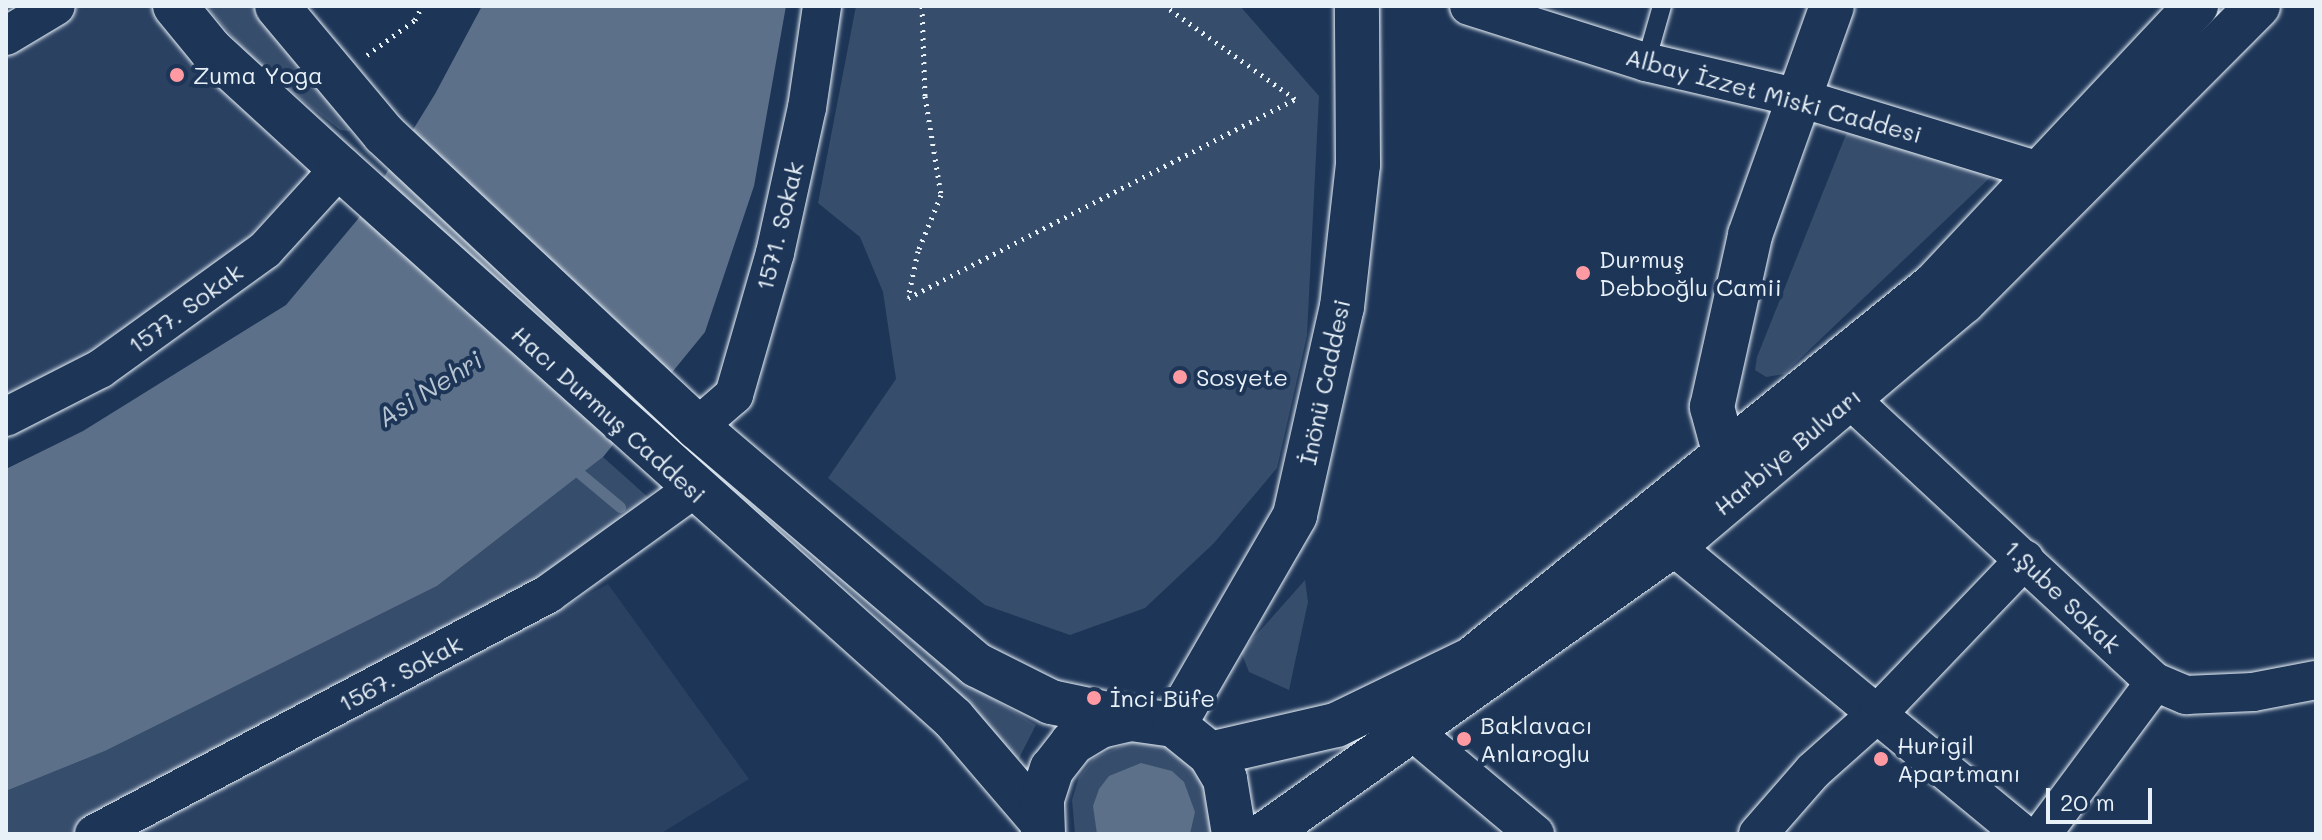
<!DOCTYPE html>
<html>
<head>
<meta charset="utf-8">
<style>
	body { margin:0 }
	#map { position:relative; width:2322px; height:840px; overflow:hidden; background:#1d3557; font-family:Mali,sans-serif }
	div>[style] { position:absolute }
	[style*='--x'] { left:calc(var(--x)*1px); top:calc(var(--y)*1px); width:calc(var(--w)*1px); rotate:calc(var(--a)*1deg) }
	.built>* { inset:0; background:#2a4162 }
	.green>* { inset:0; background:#374d6c }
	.water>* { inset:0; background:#5d7089 }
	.stream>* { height:11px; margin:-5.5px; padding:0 5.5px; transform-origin:5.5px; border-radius:5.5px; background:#5d7089 }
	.path>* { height:5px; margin-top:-2.5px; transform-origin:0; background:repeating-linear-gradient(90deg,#e8f1f8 0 2px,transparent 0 8px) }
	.roads { filter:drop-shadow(0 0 2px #e8f1f8) drop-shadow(0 0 2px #e8f1f8) }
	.lane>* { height:18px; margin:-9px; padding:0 9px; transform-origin:9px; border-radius:9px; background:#1d3557 }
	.street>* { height:38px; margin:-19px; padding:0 19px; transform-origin:19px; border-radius:19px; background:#1d3557 }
	.secondary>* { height:44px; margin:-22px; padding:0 22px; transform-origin:22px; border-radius:22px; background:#1d3557 }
	.primary>* { height:44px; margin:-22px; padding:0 22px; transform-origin:22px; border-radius:22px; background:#1d3557 }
	.dots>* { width:22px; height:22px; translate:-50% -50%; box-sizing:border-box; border:4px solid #1d3557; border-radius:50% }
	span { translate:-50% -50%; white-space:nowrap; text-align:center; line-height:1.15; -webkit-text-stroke:8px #1d3557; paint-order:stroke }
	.poi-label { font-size:24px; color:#e8f1f8 }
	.left { translate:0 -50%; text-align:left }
	.street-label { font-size:24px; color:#e8f1f8 }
	.water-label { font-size:26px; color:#b7c4d1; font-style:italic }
	.frame { position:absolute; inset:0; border:8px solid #e8f1f8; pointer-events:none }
	.scale { position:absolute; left:2046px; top:788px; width:106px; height:36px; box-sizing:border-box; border:4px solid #e8f1f8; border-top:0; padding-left:10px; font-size:24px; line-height:28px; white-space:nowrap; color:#e8f1f8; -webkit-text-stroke:6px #1d3557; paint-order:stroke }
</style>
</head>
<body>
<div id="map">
	<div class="built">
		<div style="clip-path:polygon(6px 6px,173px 6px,313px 170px,213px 273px,69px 363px,6px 395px)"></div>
		<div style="clip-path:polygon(608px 584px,749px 779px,660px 834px,129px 834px)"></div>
	</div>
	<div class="green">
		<div style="clip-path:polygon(206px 6px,253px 6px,352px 122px,349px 131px,340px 130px,254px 62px)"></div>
		<div style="clip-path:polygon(856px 6px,1240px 6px,1319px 96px,1307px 335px,1277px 468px,1214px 543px,1145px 608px,1070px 635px,985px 605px,828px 478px,896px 379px,883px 292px,860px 237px,818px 203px)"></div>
		<div style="clip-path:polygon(1849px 127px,1997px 171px,1784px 374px,1766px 377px,1755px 370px,1757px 357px)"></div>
		<div style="clip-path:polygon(603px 457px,669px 516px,96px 834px,6px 834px,6px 791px,105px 751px,437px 586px)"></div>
		<div style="clip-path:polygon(705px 457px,961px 679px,1036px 725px,1018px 760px,958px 692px)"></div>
		<div style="clip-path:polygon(1305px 580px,1308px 602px,1289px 690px,1249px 672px,1241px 652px)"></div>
		<div style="clip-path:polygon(1137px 739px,1161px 741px,1202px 767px,1214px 834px,1075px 834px,1072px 800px,1079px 777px,1094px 758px)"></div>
	</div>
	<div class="water">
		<div style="clip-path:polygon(482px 6px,786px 6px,754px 186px,705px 332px,603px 457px,437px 586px,105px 751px,6px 791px,6px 469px,83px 431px,286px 305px,358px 219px,435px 94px)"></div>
		<div style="clip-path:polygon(1141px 763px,1172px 771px,1184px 782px,1195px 812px,1190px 834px,1097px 834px,1093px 806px,1099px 789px,1109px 776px)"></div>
	</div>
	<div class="stream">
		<div style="--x:571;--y:466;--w:64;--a:39.9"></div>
	</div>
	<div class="path">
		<div style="--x:922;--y:6;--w:90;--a:88.1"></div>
		<div style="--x:925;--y:96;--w:100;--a:80.8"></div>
		<div style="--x:941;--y:195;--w:61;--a:112.3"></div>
		<div style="--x:918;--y:251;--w:48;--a:102"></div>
		<div style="--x:908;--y:298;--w:435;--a:-27.2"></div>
		<div style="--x:1295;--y:99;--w:160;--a:-144.4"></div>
		<div style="--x:367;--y:55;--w:59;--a:-36.1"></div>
		<div style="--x:415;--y:20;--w:16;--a:-63"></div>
	</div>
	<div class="roads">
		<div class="lane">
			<div style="--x:1646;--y:62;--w:58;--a:-74.1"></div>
		</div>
		<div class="street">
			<div style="--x:1469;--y:6;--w:186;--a:17.6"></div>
			<div style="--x:1646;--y:62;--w:158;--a:13.2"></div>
			<div style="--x:1800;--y:98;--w:277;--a:17"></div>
			<div style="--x:6;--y:36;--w:58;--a:-31"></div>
			<div style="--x:1849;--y:398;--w:417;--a:42.9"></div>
			<div style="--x:2155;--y:682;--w:34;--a:23"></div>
			<div style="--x:2186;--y:695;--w:67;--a:-2.6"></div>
			<div style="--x:2253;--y:692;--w:64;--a:-10.8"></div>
			<div style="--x:6;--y:417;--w:106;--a:-27.1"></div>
			<div style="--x:100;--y:369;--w:203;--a:-35.8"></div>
			<div style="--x:265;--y:250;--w:111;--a:-47.6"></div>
			<div style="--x:697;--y:427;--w:49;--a:-40.9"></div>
			<div style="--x:734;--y:395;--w:148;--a:-73.9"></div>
			<div style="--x:775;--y:253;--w:148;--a:-77.6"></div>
			<div style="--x:807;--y:108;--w:103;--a:-81.6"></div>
			<div style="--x:1672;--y:545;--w:454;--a:39.5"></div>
			<div style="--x:1411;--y:730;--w:162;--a:40"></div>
			<div style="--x:94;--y:834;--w:514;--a:-27.86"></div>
			<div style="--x:548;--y:594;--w:178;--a:-35.8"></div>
			<div style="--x:1758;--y:834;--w:84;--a:-48.9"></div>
			<div style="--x:1813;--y:771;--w:86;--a:-41.7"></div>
			<div style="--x:1877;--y:714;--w:214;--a:-46.3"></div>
			<div style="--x:2042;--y:834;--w:189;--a:-53.4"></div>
		</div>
		<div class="secondary">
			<div style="--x:175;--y:6;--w:57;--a:50.7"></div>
			<div style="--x:211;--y:50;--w:175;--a:42.5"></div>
			<div style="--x:340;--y:168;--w:824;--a:41.9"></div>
			<div style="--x:953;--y:718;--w:137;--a:49.4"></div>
			<div style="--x:277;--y:6;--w:167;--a:50.1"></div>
			<div style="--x:384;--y:134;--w:429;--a:43.1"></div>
			<div style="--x:697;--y:427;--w:367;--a:40.4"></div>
			<div style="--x:977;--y:665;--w:83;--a:26.6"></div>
			<div style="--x:1051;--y:702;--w:82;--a:12"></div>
			<div style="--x:1747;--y:482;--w:35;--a:-129"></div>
			<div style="--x:1725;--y:455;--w:50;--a:-105.2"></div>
			<div style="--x:1712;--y:407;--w:176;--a:-77.5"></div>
			<div style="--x:1750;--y:235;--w:243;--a:-70.3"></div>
			<div style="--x:1174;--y:725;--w:242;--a:-60"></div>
			<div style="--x:1295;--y:515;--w:213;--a:-77.3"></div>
			<div style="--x:1342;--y:307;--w:143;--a:-83.6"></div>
			<div style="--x:1358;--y:165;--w:159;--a:-90.4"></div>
		</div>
		<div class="primary">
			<div style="--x:1210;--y:754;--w:129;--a:-13"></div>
			<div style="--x:1336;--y:725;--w:151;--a:-25.9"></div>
			<div style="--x:1472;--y:659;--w:594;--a:-38.99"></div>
			<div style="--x:1934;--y:285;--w:383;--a:-46.8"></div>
			<div style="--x:1043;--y:834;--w:35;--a:-92"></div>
			<div style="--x:1042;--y:799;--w:32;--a:-72"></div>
			<div style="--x:1052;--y:769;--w:33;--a:-52"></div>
			<div style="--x:1072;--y:743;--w:33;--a:-31"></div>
			<div style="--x:1100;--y:726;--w:32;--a:-13"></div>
			<div style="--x:1131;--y:719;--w:43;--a:7.9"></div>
			<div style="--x:1174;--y:725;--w:46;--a:38.9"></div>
			<div style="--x:1210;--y:754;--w:29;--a:59"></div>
			<div style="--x:1225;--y:779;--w:56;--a:80.7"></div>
			<div style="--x:1265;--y:834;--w:517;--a:-35.32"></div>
			<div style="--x:1687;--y:535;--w:361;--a:-40.2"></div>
			<div style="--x:1963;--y:302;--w:418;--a:-45.1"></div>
		</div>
	</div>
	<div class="dots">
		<div style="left:177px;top:75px;background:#ff9aa2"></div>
		<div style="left:1583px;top:273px;background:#ff9aa2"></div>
		<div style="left:1180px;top:377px;background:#ff9aa2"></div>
		<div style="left:1094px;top:698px;background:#ff9aa2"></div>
		<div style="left:1464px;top:739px;background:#ff9aa2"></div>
		<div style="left:1881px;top:759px;background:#ff9aa2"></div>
	</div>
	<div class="poi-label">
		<span class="left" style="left:193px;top:75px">Zuma Yoga</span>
		<span class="left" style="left:1599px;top:273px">Durmuş<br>Debboğlu Camii</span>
		<span class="left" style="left:1196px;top:377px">Sosyete</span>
		<span class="left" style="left:1110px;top:698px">İnci Büfe</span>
		<span class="left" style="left:1480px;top:739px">Baklavacı<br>Anlaroglu</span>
		<span class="left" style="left:1897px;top:759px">Hurigil<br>Apartmanı</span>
	</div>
	<div class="street-label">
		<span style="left:1774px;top:95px;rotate:15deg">Albay İzzet Miski Caddesi</span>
		<span style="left:779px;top:226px;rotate:-76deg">1571. Sokak</span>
		<span style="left:185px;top:308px;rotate:-36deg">1577. Sokak</span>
		<span style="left:1324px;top:382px;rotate:-78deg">İnönü Caddesi</span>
		<span style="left:609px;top:414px;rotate:42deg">Hacı Durmuş Caddesi</span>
		<span style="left:1787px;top:451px;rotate:-40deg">Harbiye Bulvarı</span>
		<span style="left:2063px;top:596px;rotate:44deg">1.Şube Sokak</span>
		<span style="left:400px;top:673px;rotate:-28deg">1567. Sokak</span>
	</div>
	<div class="water-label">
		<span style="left:430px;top:389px;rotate:-32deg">Asi Nehri</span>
	</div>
	<div class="frame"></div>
	<div class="scale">20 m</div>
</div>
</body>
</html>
